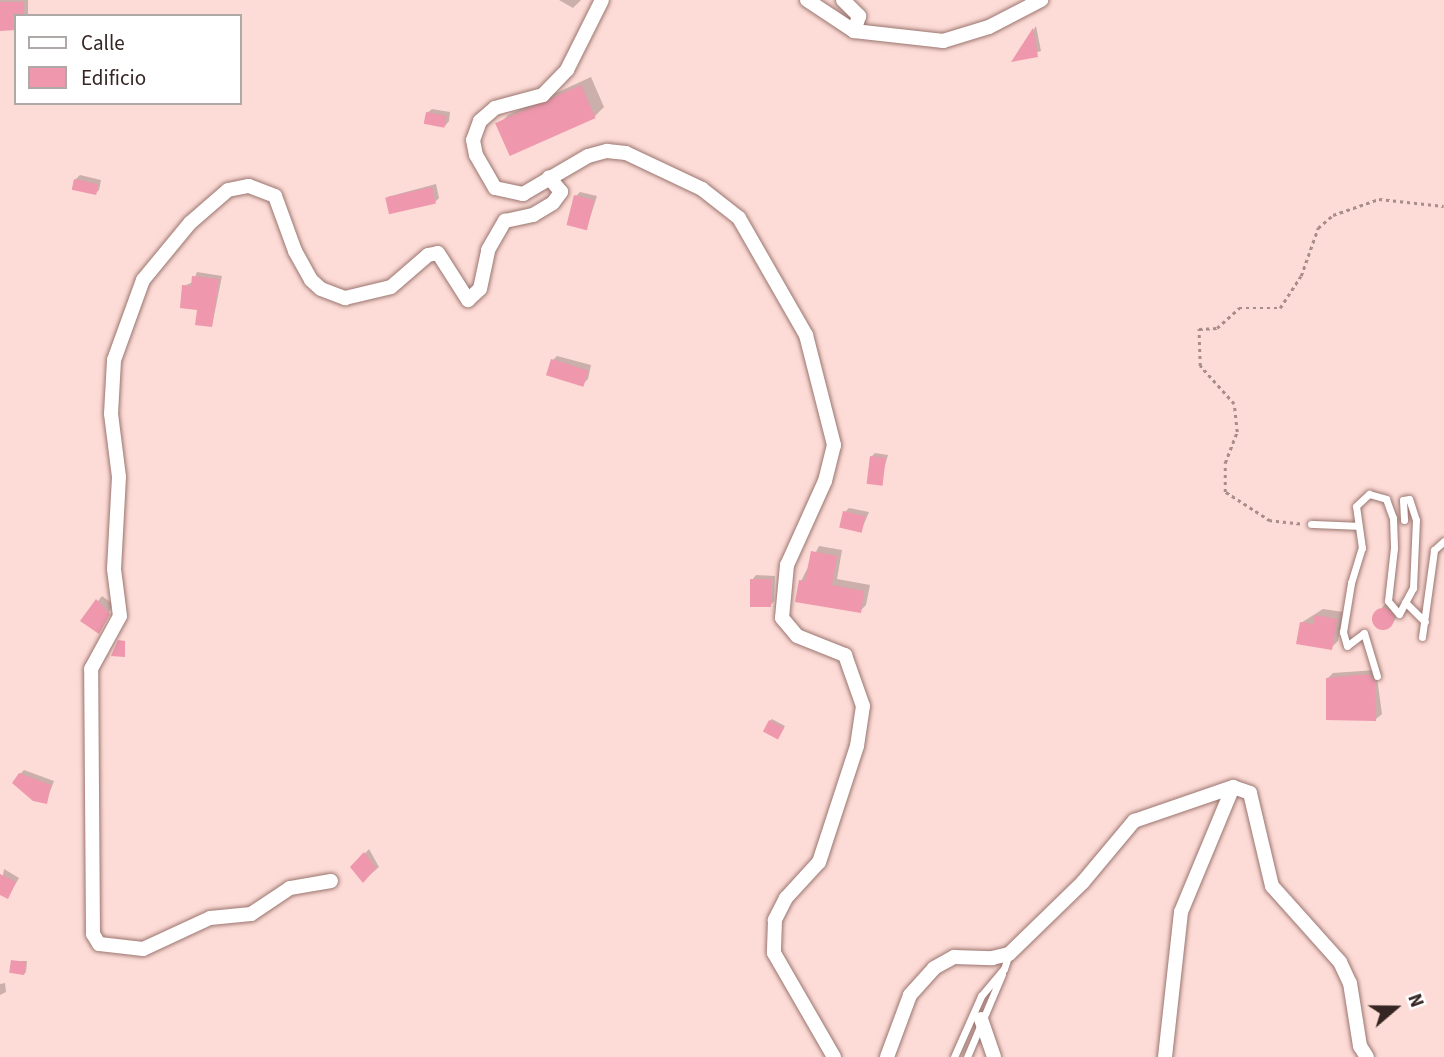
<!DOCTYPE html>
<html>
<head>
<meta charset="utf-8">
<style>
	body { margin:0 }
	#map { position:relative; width:1444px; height:1057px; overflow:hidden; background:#fddbd6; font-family:"Source Sans 3",sans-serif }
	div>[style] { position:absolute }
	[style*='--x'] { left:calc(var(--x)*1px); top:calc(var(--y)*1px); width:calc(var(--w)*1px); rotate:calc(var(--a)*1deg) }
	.shadow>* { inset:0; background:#0003 }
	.building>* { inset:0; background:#ee97ad; transform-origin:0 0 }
	.round { border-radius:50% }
	.path>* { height:2.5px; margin-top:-1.25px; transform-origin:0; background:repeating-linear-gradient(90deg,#a88e8a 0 3.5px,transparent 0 7px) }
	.roads { filter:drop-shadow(0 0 2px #9a756f) drop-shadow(0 0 2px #9a756f) }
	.service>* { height:7px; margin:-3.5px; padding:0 3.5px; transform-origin:3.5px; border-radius:3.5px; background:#fff }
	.minor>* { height:14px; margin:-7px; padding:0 7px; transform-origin:7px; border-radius:7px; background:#fff }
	span { translate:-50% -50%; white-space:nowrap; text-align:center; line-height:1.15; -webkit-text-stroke:5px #fff; paint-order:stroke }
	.legend { position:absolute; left:14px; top:14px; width:228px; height:91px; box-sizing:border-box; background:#fff; border:2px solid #aea8a7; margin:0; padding:9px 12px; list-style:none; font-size:21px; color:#352623 }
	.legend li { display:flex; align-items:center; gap:14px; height:35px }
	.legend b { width:35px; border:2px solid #aea8a7 }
	.north { position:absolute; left:1360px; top:973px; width:70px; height:70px; -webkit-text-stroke:5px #fff; paint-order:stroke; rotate:70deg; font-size:19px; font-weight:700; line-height:28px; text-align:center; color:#352623 }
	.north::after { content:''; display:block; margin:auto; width:24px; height:32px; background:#352623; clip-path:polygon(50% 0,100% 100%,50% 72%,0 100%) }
</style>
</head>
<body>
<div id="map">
	<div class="shadow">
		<div style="clip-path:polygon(0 0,28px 0,28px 16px,16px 16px,0 29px)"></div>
		<div style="clip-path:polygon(559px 0,581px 0,573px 8px)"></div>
		<div style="clip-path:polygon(1036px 26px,1041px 51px,1015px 59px,1034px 29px)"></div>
		<div style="clip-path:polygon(591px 77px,604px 107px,595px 116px,498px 125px,508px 115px)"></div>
		<div style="clip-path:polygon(432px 109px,450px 112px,449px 121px,445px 126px,427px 113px)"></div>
		<div style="clip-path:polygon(80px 175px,101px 180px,99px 190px,95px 194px,75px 180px)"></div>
		<div style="clip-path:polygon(436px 184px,439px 198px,435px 202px,387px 197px)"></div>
		<div style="clip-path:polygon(580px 192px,597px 196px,587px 227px,576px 196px)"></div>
		<div style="clip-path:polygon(197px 272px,222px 276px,212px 326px,184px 286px,193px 282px)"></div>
		<div style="clip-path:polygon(557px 356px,591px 365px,588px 379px,583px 384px,553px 360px)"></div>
		<div style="clip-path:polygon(875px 453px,888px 455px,879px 485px,872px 456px)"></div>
		<div style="clip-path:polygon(849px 508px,869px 512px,861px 531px,845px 512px)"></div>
		<div style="clip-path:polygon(819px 546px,842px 550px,837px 579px,870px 585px,866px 605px,860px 611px,801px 581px)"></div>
		<div style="clip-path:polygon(756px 575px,775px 576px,774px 601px,770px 606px,752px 580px)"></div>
		<div style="clip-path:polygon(102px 596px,113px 604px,99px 632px,83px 620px)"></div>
		<div style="clip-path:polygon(1386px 603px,1399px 614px,1390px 627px,1376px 624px,1375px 615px)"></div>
		<div style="clip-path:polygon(1323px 609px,1343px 612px,1338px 641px,1331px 648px,1301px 623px)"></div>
		<div style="clip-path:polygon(1376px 670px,1382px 714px,1376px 719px,1327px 679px,1333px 673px)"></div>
		<div style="clip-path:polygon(772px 719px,785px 726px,780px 735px,770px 721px)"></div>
		<div style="clip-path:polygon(24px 770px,54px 781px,46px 802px,20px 774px)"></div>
		<div style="clip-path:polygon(369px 849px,379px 867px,363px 881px,352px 868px)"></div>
		<div style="clip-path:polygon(4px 869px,19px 878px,8px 897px,0 893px)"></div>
		<div style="clip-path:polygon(13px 961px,27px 961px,26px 972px,24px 974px)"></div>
		<div style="clip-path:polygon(5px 983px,6px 992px,0 995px,0 984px)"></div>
	</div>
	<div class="building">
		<div style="clip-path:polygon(0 2px,24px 2px,24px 16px,16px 16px,16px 30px,0 31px)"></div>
		<div style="clip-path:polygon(1033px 28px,1038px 57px,1011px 62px)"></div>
		<div style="left:581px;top:85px;width:36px;height:94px;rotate:66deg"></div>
		<div style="left:426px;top:112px;width:21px;height:12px;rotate:11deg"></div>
		<div style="left:74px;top:179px;width:25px;height:11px;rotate:12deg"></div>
		<div style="left:432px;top:187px;width:17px;height:48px;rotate:77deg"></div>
		<div style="left:574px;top:195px;width:21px;height:31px;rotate:14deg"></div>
		<div style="clip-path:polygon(192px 276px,219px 279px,212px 327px,195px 325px,197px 310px,180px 308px,182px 285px,191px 286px)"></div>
		<div style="left:551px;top:359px;width:39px;height:17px;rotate:17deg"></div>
		<div style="left:870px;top:456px;width:16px;height:28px;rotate:7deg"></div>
		<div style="left:843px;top:511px;width:23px;height:17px;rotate:13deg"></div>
		<div style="clip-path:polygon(811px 551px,837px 556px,832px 585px,864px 591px,861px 613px,795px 602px,799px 580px,805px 581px)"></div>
		<div style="left:750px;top:579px;width:21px;height:28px"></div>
		<div style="clip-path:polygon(96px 599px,110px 614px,99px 634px,80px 621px)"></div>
		<div class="round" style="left:1372px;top:608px;width:22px;height:22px"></div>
		<div style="clip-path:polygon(1315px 615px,1337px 619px,1332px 650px,1296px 644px,1300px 622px,1313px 624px)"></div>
		<div style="clip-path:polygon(118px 640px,125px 641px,125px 657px,111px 656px)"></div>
		<div style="clip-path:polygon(1358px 675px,1370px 675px,1375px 682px,1376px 721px,1326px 720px,1326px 678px)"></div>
		<div style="left:769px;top:720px;width:17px;height:13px;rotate:28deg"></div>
		<div style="clip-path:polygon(19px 773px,51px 785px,47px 804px,33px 801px,12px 783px)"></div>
		<div style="clip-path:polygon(364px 852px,376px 868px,363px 883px,350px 867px)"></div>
		<div style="clip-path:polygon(0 874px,16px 882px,8px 899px,0 895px)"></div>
		<div style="left:11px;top:960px;width:15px;height:13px;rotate:8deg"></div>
	</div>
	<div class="path">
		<div style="--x:1300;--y:524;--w:30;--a:-174"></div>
		<div style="--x:1270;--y:521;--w:54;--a:-147.2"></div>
		<div style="--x:1225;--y:492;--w:29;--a:-90"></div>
		<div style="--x:1225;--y:463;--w:33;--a:-69"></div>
		<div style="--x:1237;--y:432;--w:28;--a:-96"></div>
		<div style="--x:1234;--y:404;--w:51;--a:-131.8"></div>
		<div style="--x:1200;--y:366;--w:37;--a:-92"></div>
		<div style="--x:1199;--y:329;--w:18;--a:-3"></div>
		<div style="--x:1217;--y:328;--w:30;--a:-42"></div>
		<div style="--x:1239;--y:308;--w:41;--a:0"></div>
		<div style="--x:1280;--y:308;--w:38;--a:-57"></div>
		<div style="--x:1301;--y:276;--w:51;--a:-70.5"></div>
		<div style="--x:1318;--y:228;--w:20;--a:-41"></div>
		<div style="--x:1333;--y:215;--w:49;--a:-19.2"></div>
		<div style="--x:1379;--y:199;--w:65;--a:6.1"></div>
	</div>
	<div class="roads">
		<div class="service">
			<div style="--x:1311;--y:524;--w:47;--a:2.4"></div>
			<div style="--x:1405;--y:602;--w:28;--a:45"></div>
			<div style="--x:1422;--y:637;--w:88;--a:-82.1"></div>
			<div style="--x:1434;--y:550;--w:13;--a:-42"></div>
			<div style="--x:1377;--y:676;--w:45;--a:-106.8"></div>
			<div style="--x:1364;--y:633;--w:21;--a:143"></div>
			<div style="--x:1347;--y:646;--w:15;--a:-106"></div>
			<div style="--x:1343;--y:632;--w:50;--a:-80.7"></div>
			<div style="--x:1351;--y:583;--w:37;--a:-73"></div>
			<div style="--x:1362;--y:548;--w:42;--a:-98.1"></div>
			<div style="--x:1356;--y:506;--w:18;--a:-43"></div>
			<div style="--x:1369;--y:494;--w:18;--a:16"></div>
			<div style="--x:1386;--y:499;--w:20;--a:70"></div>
			<div style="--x:1393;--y:518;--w:30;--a:88"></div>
			<div style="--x:1394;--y:548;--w:53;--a:96.5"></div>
			<div style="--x:1388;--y:601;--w:17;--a:50"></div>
			<div style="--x:1399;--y:614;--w:30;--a:-62"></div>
			<div style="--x:1413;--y:588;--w:68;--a:-87.5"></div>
			<div style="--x:1416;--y:520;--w:22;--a:-108"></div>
			<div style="--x:1409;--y:499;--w:6;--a:171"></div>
			<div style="--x:1403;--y:500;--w:20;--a:87"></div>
			<div style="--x:954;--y:1057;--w:67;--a:-66.1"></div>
			<div style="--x:981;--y:996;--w:35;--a:-50"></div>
			<div style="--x:1004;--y:969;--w:16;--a:-72"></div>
			<div style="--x:967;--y:1057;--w:90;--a:-67.1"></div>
		</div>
		<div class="minor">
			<div style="--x:602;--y:0;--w:78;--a:116.6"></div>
			<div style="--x:567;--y:70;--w:35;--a:134"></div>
			<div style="--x:543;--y:95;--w:50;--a:164.8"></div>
			<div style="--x:495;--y:108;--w:20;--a:139"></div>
			<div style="--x:480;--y:121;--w:20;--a:110"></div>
			<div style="--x:473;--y:140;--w:15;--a:79"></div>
			<div style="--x:476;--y:155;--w:38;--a:60"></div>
			<div style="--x:495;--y:188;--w:29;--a:12"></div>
			<div style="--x:523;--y:194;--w:75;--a:-30.3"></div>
			<div style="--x:588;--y:156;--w:20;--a:-15"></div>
			<div style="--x:607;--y:151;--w:19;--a:6"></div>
			<div style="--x:626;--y:153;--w:84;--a:25.3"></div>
			<div style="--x:702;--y:189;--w:47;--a:38.1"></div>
			<div style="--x:739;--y:218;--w:135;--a:60.2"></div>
			<div style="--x:806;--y:335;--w:114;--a:75.7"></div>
			<div style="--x:834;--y:445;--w:37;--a:104"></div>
			<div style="--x:825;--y:481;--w:92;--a:114.3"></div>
			<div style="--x:787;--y:565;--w:53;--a:95.4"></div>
			<div style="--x:782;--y:618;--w:23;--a:50"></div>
			<div style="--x:797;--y:636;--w:52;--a:21.6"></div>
			<div style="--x:845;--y:655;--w:54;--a:70.6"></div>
			<div style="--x:863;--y:706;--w:40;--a:98.5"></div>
			<div style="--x:857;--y:746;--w:122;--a:108.1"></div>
			<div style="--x:819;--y:862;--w:49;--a:132.5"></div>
			<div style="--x:786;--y:898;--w:25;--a:117"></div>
			<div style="--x:775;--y:920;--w:33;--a:92"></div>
			<div style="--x:774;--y:953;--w:120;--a:60"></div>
			<div style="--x:807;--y:0;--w:56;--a:33.4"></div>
			<div style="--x:854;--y:31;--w:90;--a:6.4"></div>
			<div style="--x:943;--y:41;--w:48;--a:-16.9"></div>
			<div style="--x:989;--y:27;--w:59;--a:-27.4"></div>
			<div style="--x:843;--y:0;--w:23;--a:45"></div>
			<div style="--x:859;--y:16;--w:16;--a:108"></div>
			<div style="--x:331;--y:881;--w:42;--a:170.3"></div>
			<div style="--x:290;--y:888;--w:47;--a:146.3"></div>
			<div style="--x:251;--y:914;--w:41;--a:174.4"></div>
			<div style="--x:210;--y:918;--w:74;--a:155.2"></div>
			<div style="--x:143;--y:949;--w:44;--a:-173.5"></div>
			<div style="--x:99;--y:944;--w:12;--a:-121"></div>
			<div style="--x:93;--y:934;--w:265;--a:-90.4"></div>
			<div style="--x:91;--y:669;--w:60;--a:-61.3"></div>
			<div style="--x:120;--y:616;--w:47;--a:-97.3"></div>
			<div style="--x:114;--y:569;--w:92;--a:-86.9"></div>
			<div style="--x:119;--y:477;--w:64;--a:-97.2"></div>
			<div style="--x:111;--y:414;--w:54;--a:-86.8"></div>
			<div style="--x:114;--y:360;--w:85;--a:-70.1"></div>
			<div style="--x:143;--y:280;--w:74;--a:-50.5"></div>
			<div style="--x:190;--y:223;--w:50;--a:-41"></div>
			<div style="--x:228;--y:190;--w:21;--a:-11"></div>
			<div style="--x:249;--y:186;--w:28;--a:21"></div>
			<div style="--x:275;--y:196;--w:59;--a:70"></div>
			<div style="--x:295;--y:251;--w:33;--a:61"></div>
			<div style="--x:311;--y:280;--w:13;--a:42"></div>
			<div style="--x:321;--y:289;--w:26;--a:21"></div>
			<div style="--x:345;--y:298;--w:47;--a:-13.4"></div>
			<div style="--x:391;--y:287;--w:49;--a:-40.9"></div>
			<div style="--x:428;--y:255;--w:10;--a:-11"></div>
			<div style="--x:438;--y:253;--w:56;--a:57.4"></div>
			<div style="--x:468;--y:300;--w:16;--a:-43"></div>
			<div style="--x:480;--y:289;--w:40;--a:-78"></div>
			<div style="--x:488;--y:250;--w:34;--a:-60"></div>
			<div style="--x:505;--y:221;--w:29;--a:-12"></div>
			<div style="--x:533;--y:215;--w:23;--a:-31"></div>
			<div style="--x:553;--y:203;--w:14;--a:-54"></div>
			<div style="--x:561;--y:192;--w:19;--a:-129"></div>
			<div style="--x:981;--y:1019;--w:40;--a:71.1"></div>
			<div style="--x:887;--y:1057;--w:66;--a:-69.6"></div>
			<div style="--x:910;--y:995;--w:36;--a:-48"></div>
			<div style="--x:934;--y:968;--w:23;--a:-29"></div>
			<div style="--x:954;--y:957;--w:38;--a:2"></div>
			<div style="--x:992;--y:958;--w:17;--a:-13"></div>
			<div style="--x:1009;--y:954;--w:103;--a:-44.2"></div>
			<div style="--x:1083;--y:882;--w:80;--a:-50.1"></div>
			<div style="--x:1134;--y:821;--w:105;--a:-19"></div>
			<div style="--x:1233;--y:787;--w:18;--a:19"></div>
			<div style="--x:1250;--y:793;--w:96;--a:76.7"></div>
			<div style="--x:1272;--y:886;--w:102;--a:48.2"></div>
			<div style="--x:1340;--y:962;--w:23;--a:65"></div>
			<div style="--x:1350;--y:983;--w:64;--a:81"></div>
			<div style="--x:1360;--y:1046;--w:13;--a:58"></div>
			<div style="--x:1165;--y:1057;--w:146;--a:-83.7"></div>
			<div style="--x:1181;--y:912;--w:135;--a:-67.4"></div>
		</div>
	</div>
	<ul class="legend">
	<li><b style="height:9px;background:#fff"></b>Calle</li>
	<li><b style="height:19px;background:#ee97ad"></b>Edificio</li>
	</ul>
	<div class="north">N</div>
</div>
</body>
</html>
